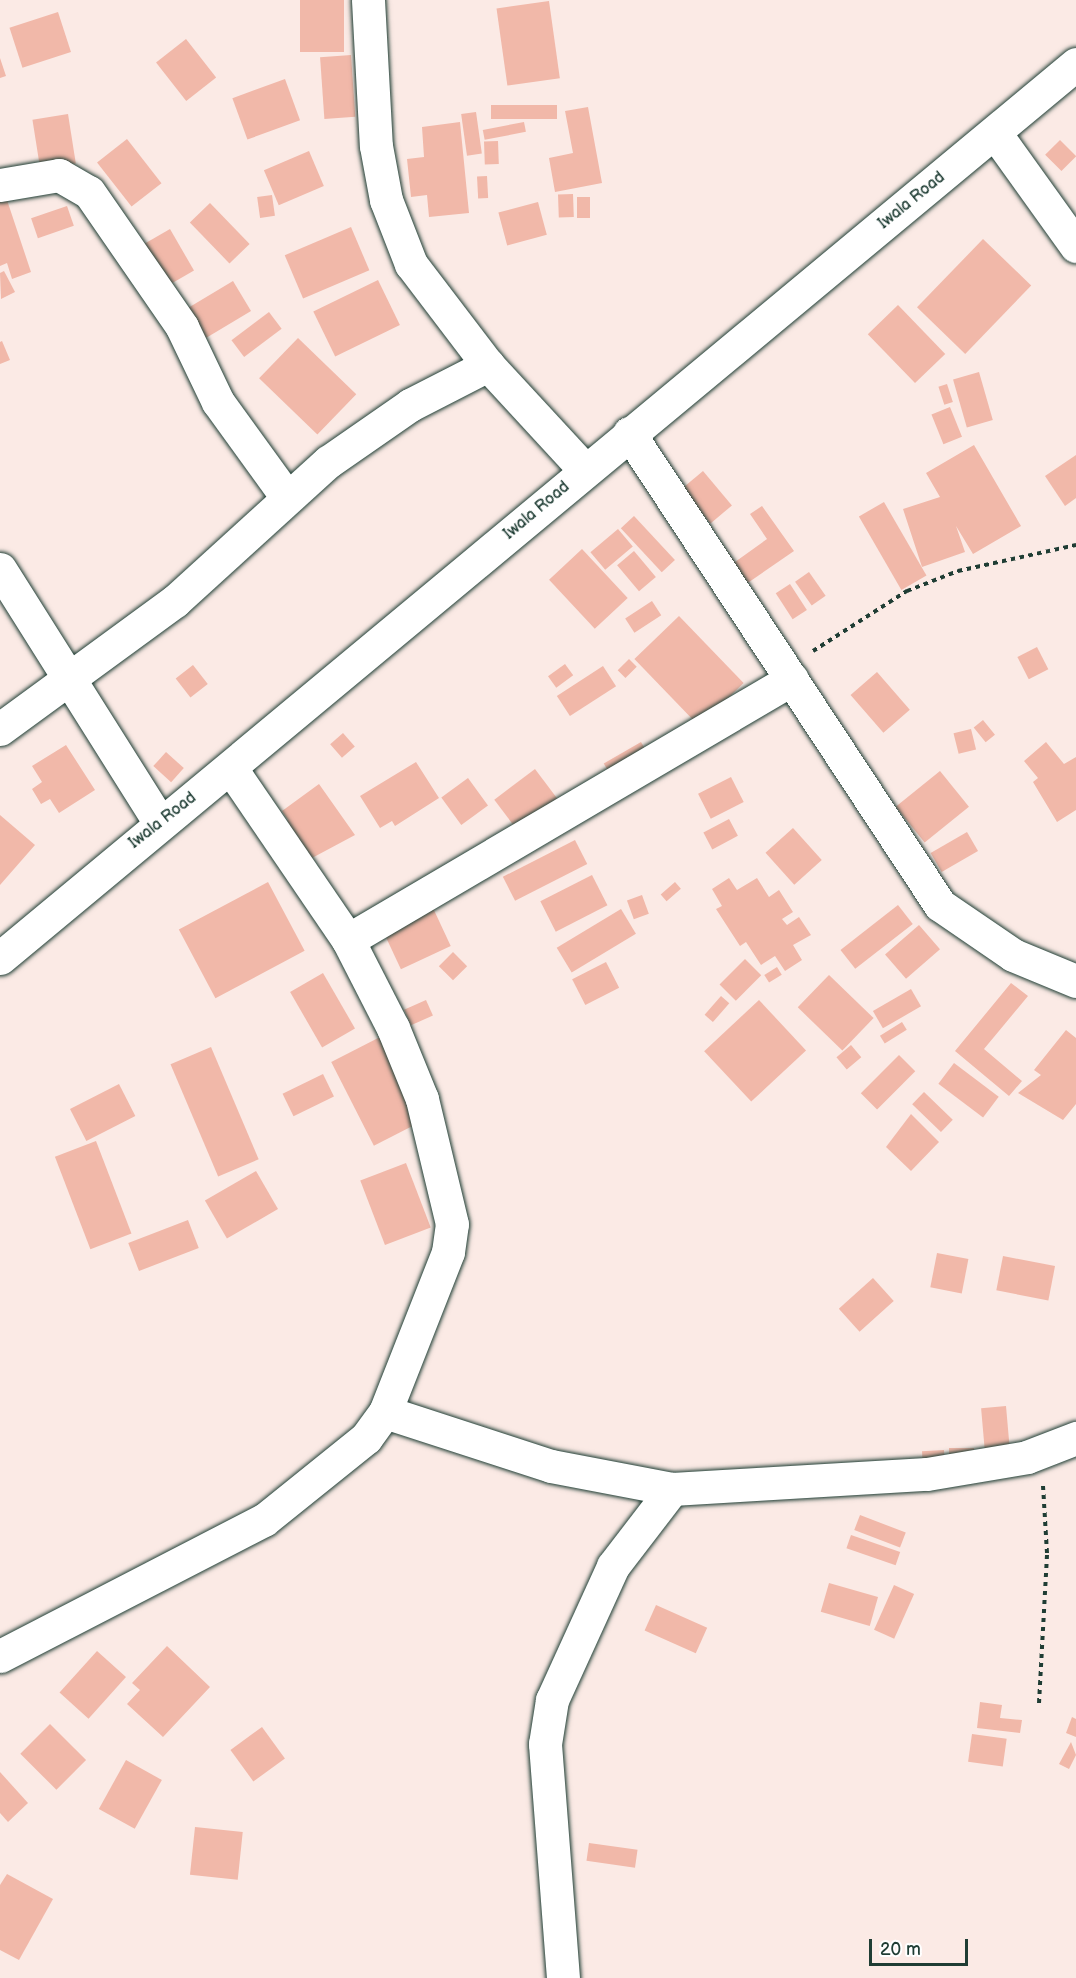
<!DOCTYPE html>
<html>
<head>
<meta charset="utf-8">
<style>
	body { margin:0 }
	#map { position:relative; width:1076px; height:1978px; overflow:hidden; background:#fbeae5; font-family:"Balsamiq Sans",sans-serif }
	div>[style] { position:absolute }
	[style*='--x'] { left:calc(var(--x)*1px); top:calc(var(--y)*1px); width:calc(var(--w)*1px); rotate:calc(var(--a)*1deg) }
	.building>* { inset:0; background:#f1b8a9; transform-origin:0 0 }
	.path>* { height:4px; margin-top:-2px; transform-origin:0; background:repeating-linear-gradient(90deg,#1f3d34 0 4.5px,transparent 0 9px) }
	.roads { filter:drop-shadow(0 0 2px #1f3d34) drop-shadow(0 0 2px #1f3d34) }
	.minor>* { height:33px; margin:-16.5px; padding:0 16.5px; transform-origin:16.5px; border-radius:16.5px; background:#fff }
	span { translate:-50% -50%; white-space:nowrap; text-align:center; line-height:1.15; -webkit-text-stroke:5px #fff; paint-order:stroke }
	.street-label { font-size:16px; color:#1f3d34 }
	.scale { position:absolute; left:869px; top:1939px; width:99px; height:27px; box-sizing:border-box; border:3px solid #1f3d34; border-top:0; padding-left:8px; font-size:18px; line-height:21px; white-space:nowrap; color:#1f3d34; -webkit-text-stroke:4px #fff; paint-order:stroke }
</style>
</head>
<body>
<div id="map">
	<div class="building">
		<div style="left:300px;top:0;width:44px;height:52px"></div>
		<div style="left:549px;top:1px;width:78px;height:53px;rotate:82deg"></div>
		<div style="left:58px;top:12px;width:42px;height:51px;rotate:72deg"></div>
		<div style="left:186px;top:39px;width:49px;height:38px;rotate:52deg"></div>
		<div style="left:351px;top:55px;width:62px;height:31px;rotate:86deg"></div>
		<div style="clip-path:polygon(0 58px,6px 76px,0 78px)"></div>
		<div style="left:285px;top:79px;width:44px;height:56px;rotate:70deg"></div>
		<div style="left:557px;top:105px;width:14px;height:66px;rotate:90deg"></div>
		<div style="clip-path:polygon(588px 107px,602px 183px,555px 192px,549px 158px,573px 153px,565px 111px)"></div>
		<div style="left:476px;top:112px;width:42px;height:15px;rotate:82deg"></div>
		<div style="left:68px;top:114px;width:50px;height:36px;rotate:81deg"></div>
		<div style="clip-path:polygon(460px 122px,469px 213px,429px 217px,427px 195px,411px 197px,407px 159px,424px 157px,422px 127px)"></div>
		<div style="left:524px;top:122px;width:10px;height:42px;rotate:79deg"></div>
		<div style="left:127px;top:139px;width:56px;height:38px;rotate:52deg"></div>
		<div style="left:1060px;top:140px;width:23px;height:21px;rotate:45deg"></div>
		<div style="left:498px;top:141px;width:23px;height:14px;rotate:88deg"></div>
		<div style="left:309px;top:151px;width:38px;height:49px;rotate:67deg"></div>
		<div style="left:487px;top:176px;width:22px;height:10px;rotate:87deg"></div>
		<div style="left:573px;top:194px;width:23px;height:15px;rotate:88deg"></div>
		<div style="left:272px;top:195px;width:21px;height:15px;rotate:82deg"></div>
		<div style="left:577px;top:197px;width:13px;height:21px"></div>
		<div style="clip-path:polygon(7px 200px,31px 272px,12px 279px,7px 263px,0 266px,0 202px)"></div>
		<div style="left:538px;top:202px;width:34px;height:41px;rotate:75deg"></div>
		<div style="left:210px;top:203px;width:57px;height:28px;rotate:46deg"></div>
		<div style="left:67px;top:206px;width:21px;height:38px;rotate:71deg"></div>
		<div style="left:351px;top:227px;width:47px;height:72px;rotate:67deg"></div>
		<div style="left:170px;top:229px;width:48px;height:39px;rotate:60deg"></div>
		<div style="left:983px;top:239px;width:67px;height:95px;rotate:44deg"></div>
		<div style="clip-path:polygon(4px 271px,15px 292px,1px 299px,0 273px)"></div>
		<div style="left:378px;top:280px;width:50px;height:72px;rotate:64deg"></div>
		<div style="left:233px;top:281px;width:35px;height:55px;rotate:59deg"></div>
		<div style="left:898px;top:305px;width:68px;height:42px;rotate:46deg"></div>
		<div style="left:269px;top:312px;width:21px;height:47px;rotate:53deg"></div>
		<div style="left:298px;top:338px;width:81px;height:56px;rotate:44deg"></div>
		<div style="clip-path:polygon(2px 341px,10px 360px,0 364px,0 342px)"></div>
		<div style="left:979px;top:372px;width:50px;height:27px;rotate:74deg"></div>
		<div style="left:947px;top:384px;width:19px;height:9px;rotate:72deg"></div>
		<div style="left:950px;top:407px;width:32px;height:20px;rotate:68deg"></div>
		<div style="clip-path:polygon(974px 445px,1021px 526px,973px 554px,956px 526px,965px 552px,922px 567px,903px 509px,940px 497px,926px 473px)"></div>
		<div style="clip-path:polygon(1076px 455px,1076px 498px,1065px 506px,1045px 476px)"></div>
		<div style="left:703px;top:471px;width:45px;height:28px;rotate:50deg"></div>
		<div style="left:884px;top:502px;width:85px;height:29px;rotate:60deg"></div>
		<div style="clip-path:polygon(762px 506px,794px 551px,736px 591px,708px 550px,721px 542px,735px 562px,767px 539px,750px 514px)"></div>
		<div style="left:634px;top:516px;width:60px;height:18px;rotate:47deg"></div>
		<div style="left:618px;top:529px;width:23px;height:36px;rotate:50deg"></div>
		<div style="left:582px;top:549px;width:67px;height:45px;rotate:47deg"></div>
		<div style="left:634px;top:551px;width:34px;height:22px;rotate:50deg"></div>
		<div style="left:809px;top:572px;width:29px;height:17px;rotate:55deg"></div>
		<div style="left:790px;top:584px;width:31px;height:17px;rotate:57deg"></div>
		<div style="left:652px;top:601px;width:17px;height:32px;rotate:57deg"></div>
		<div style="left:679px;top:616px;width:93px;height:62px;rotate:46deg"></div>
		<div style="left:1037px;top:647px;width:25px;height:22px;rotate:63deg"></div>
		<div style="left:629px;top:659px;width:11px;height:16px;rotate:45deg"></div>
		<div style="left:565px;top:664px;width:14px;height:21px;rotate:54deg"></div>
		<div style="left:193px;top:665px;width:24px;height:22px;rotate:52deg"></div>
		<div style="left:603px;top:666px;width:24px;height:55px;rotate:57deg"></div>
		<div style="left:877px;top:672px;width:50px;height:35px;rotate:49deg"></div>
		<div style="left:983px;top:720px;width:19px;height:12px;rotate:51deg"></div>
		<div style="left:971px;top:729px;width:21px;height:18px;rotate:76deg"></div>
		<div style="left:343px;top:733px;width:18px;height:17px;rotate:49deg"></div>
		<div style="left:641px;top:742px;width:20px;height:43px;rotate:60deg"></div>
		<div style="clip-path:polygon(1046px 742px,1064px 764px,1076px 757px,1076px 810px,1057px 822px,1033px 782px,1038px 778px,1024px 761px)"></div>
		<div style="clip-path:polygon(66px 745px,95px 790px,59px 813px,50px 799px,41px 804px,32px 789px,42px 782px,32px 766px)"></div>
		<div style="left:166px;top:752px;width:24px;height:19px;rotate:42deg"></div>
		<div style="clip-path:polygon(416px 762px,439px 798px,395px 826px,392px 821px,380px 828px,360px 796px)"></div>
		<div style="left:535px;top:769px;width:46px;height:51px;rotate:53deg"></div>
		<div style="left:940px;top:771px;width:46px;height:57px;rotate:51deg"></div>
		<div style="left:731px;top:777px;width:28px;height:37px;rotate:63deg"></div>
		<div style="left:468px;top:778px;width:34px;height:33px;rotate:54deg"></div>
		<div style="clip-path:polygon(319px 784px,355px 835px,312px 858px,279px 825px,288px 820px,282px 811px)"></div>
		<div style="clip-path:polygon(0 815px,35px 845px,0 885px)"></div>
		<div style="left:729px;top:819px;width:19px;height:29px;rotate:62deg"></div>
		<div style="left:793px;top:828px;width:43px;height:37px;rotate:48deg"></div>
		<div style="left:967px;top:832px;width:22px;height:42px;rotate:60deg"></div>
		<div style="left:575px;top:840px;width:27px;height:81px;rotate:63deg"></div>
		<div style="left:592px;top:875px;width:34px;height:58px;rotate:63deg"></div>
		<div style="clip-path:polygon(729px 878px,737px 890px,757px 878px,769px 897px,779px 890px,793px 912px,782px 919px,787px 925px,799px 917px,811px 935px,793px 945px,802px 960px,785px 971px,775px 956px,761px 965px,746px 942px,740px 946px,716px 909px,722px 906px,712px 889px)"></div>
		<div style="left:268px;top:882px;width:78px;height:101px;rotate:62deg"></div>
		<div style="left:675px;top:882px;width:9px;height:19px;rotate:49deg"></div>
		<div style="left:642px;top:895px;width:20px;height:16px;rotate:70deg"></div>
		<div style="left:898px;top:905px;width:24px;height:73px;rotate:52deg"></div>
		<div style="left:433px;top:908px;width:42px;height:55px;rotate:65deg"></div>
		<div style="left:621px;top:909px;width:29px;height:75px;rotate:59deg"></div>
		<div style="left:919px;top:925px;width:32px;height:45px;rotate:49deg"></div>
		<div style="left:453px;top:952px;width:20px;height:20px;rotate:45deg"></div>
		<div style="left:745px;top:959px;width:23px;height:36px;rotate:45deg"></div>
		<div style="left:606px;top:962px;width:29px;height:38px;rotate:63deg"></div>
		<div style="left:777px;top:967px;width:9px;height:15px;rotate:58deg"></div>
		<div style="left:323px;top:973px;width:64px;height:38px;rotate:60deg"></div>
		<div style="left:829px;top:975px;width:62px;height:45px;rotate:44deg"></div>
		<div style="clip-path:polygon(1011px 983px,1028px 996px,984px 1049px,1022px 1081px,1009px 1096px,955px 1051px)"></div>
		<div style="left:911px;top:989px;width:20px;height:44px;rotate:60deg"></div>
		<div style="left:721px;top:996px;width:11px;height:25px;rotate:41deg"></div>
		<div style="left:426px;top:1000px;width:17px;height:24px;rotate:66deg"></div>
		<div style="left:759px;top:1000px;width:69px;height:75px;rotate:47deg"></div>
		<div style="left:902px;top:1022px;width:9px;height:26px;rotate:58deg"></div>
		<div style="clip-path:polygon(1066px 1030px,1076px 1038px,1076px 1104px,1063px 1120px,1018px 1093px,1041px 1075px,1034px 1070px)"></div>
		<div style="left:382px;top:1036px;width:94px;height:57px;rotate:63deg"></div>
		<div style="left:851px;top:1045px;width:16px;height:19px;rotate:50deg"></div>
		<div style="left:211px;top:1047px;width:122px;height:44px;rotate:67deg"></div>
		<div style="left:899px;top:1055px;width:23px;height:54px;rotate:45deg"></div>
		<div style="left:954px;top:1063px;width:56px;height:26px;rotate:37deg"></div>
		<div style="left:323px;top:1074px;width:25px;height:45px;rotate:64deg"></div>
		<div style="left:119px;top:1084px;width:36px;height:55px;rotate:63deg"></div>
		<div style="left:924px;top:1092px;width:40px;height:17px;rotate:44deg"></div>
		<div style="clip-path:polygon(911px 1114px,939px 1142px,911px 1171px,886px 1147px)"></div>
		<div style="left:96px;top:1141px;width:99px;height:44px;rotate:69deg"></div>
		<div style="left:406px;top:1163px;width:69px;height:49px;rotate:69deg"></div>
		<div style="left:256px;top:1171px;width:44px;height:59px;rotate:60deg"></div>
		<div style="left:188px;top:1220px;width:30px;height:64px;rotate:69deg"></div>
		<div style="left:937px;top:1253px;width:32px;height:35px;rotate:11deg"></div>
		<div style="left:1003px;top:1256px;width:53px;height:35px;rotate:11deg"></div>
		<div style="left:873px;top:1278px;width:31px;height:46px;rotate:48deg"></div>
		<div style="left:1006px;top:1406px;width:49px;height:25px;rotate:85deg"></div>
		<div style="left:949px;top:1448px;width:25px;height:17px"></div>
		<div style="left:944px;top:1450px;width:17px;height:22px;rotate:87deg"></div>
		<div style="left:860px;top:1515px;width:49px;height:16px;rotate:21deg"></div>
		<div style="left:851px;top:1535px;width:52px;height:14px;rotate:19deg"></div>
		<div style="left:829px;top:1583px;width:51px;height:30px;rotate:16deg"></div>
		<div style="left:894px;top:1585px;width:22px;height:49px;rotate:24deg"></div>
		<div style="left:656px;top:1605px;width:56px;height:28px;rotate:24deg"></div>
		<div style="clip-path:polygon(167px 1646px,210px 1687px,163px 1737px,127px 1704px,140px 1690px,132px 1683px)"></div>
		<div style="left:97px;top:1651px;width:39px;height:56px;rotate:42deg"></div>
		<div style="clip-path:polygon(980px 1702px,1002px 1705px,1000px 1718px,1022px 1720px,1020px 1733px,977px 1728px)"></div>
		<div style="clip-path:polygon(1072px 1717px,1076px 1719px,1076px 1737px,1066px 1733px)"></div>
		<div style="left:50px;top:1724px;width:51px;height:42px;rotate:45deg"></div>
		<div style="left:262px;top:1727px;width:39px;height:39px;rotate:54deg"></div>
		<div style="left:972px;top:1734px;width:35px;height:28px;rotate:8deg"></div>
		<div style="clip-path:polygon(1071px 1742px,1076px 1755px,1069px 1769px,1059px 1764px)"></div>
		<div style="left:126px;top:1760px;width:41px;height:56px;rotate:29deg"></div>
		<div style="clip-path:polygon(0 1772px,28px 1803px,8px 1822px,0 1813px)"></div>
		<div style="left:195px;top:1827px;width:48px;height:48px;rotate:6deg"></div>
		<div style="left:589px;top:1843px;width:49px;height:18px;rotate:8deg"></div>
		<div style="clip-path:polygon(7px 1874px,53px 1899px,19px 1960px,0 1950px,0 1885px)"></div>
	</div>
	<div class="path">
		<div style="--x:813;--y:651;--w:112;--a:-32.6"></div>
		<div style="--x:907;--y:591;--w:55;--a:-21.4"></div>
		<div style="--x:958;--y:571;--w:121;--a:-12.4"></div>
		<div style="--x:1039;--y:1703;--w:150;--a:-86.9"></div>
		<div style="--x:1047;--y:1553;--w:68;--a:-93.4"></div>
	</div>
	<div class="roads">
		<div class="minor">
			<div style="--x:368;--y:0;--w:146;--a:86.9"></div>
			<div style="--x:376;--y:146;--w:55;--a:79.5"></div>
			<div style="--x:386;--y:200;--w:69;--a:68.7"></div>
			<div style="--x:411;--y:264;--w:127;--a:52.7"></div>
			<div style="--x:488;--y:365;--w:143;--a:47.3"></div>
			<div style="--x:995;--y:133;--w:139;--a:54.4"></div>
			<div style="--x:0;--y:185;--w:60;--a:-9.6"></div>
			<div style="--x:59;--y:175;--w:34;--a:30"></div>
			<div style="--x:89;--y:192;--w:164;--a:55.4"></div>
			<div style="--x:182;--y:327;--w:83;--a:64.4"></div>
			<div style="--x:218;--y:402;--w:116;--a:54.1"></div>
			<div style="--x:629;--y:433;--w:565;--a:56.62"></div>
			<div style="--x:940;--y:905;--w:88;--a:34.4"></div>
			<div style="--x:1013;--y:955;--w:68;--a:22.4"></div>
			<div style="--x:0;--y:569;--w:298;--a:57.8"></div>
			<div style="--x:0;--y:729;--w:217;--a:-36.2"></div>
			<div style="--x:175;--y:601;--w:207;--a:-42.3"></div>
			<div style="--x:328;--y:462;--w:100;--a:-34.8"></div>
			<div style="--x:410;--y:405;--w:88;--a:-27.1"></div>
			<div style="--x:348;--y:940;--w:515;--a:-30.45"></div>
			<div style="--x:0;--y:958;--w:1399;--a:-39.72"></div>
			<div style="--x:385;--y:1412;--w:175;--a:18"></div>
			<div style="--x:551;--y:1466;--w:123;--a:10.8"></div>
			<div style="--x:672;--y:1489;--w:255;--a:-3.4"></div>
			<div style="--x:927;--y:1474;--w:101;--a:-9.6"></div>
			<div style="--x:1027;--y:1457;--w:53;--a:-21.2"></div>
			<div style="--x:0;--y:1656;--w:297;--a:-27.3"></div>
			<div style="--x:264;--y:1520;--w:131;--a:-38.8"></div>
			<div style="--x:366;--y:1438;--w:32;--a:-54"></div>
			<div style="--x:385;--y:1412;--w:172;--a:-68.5"></div>
			<div style="--x:448;--y:1252;--w:28;--a:-82"></div>
			<div style="--x:452;--y:1224;--w:129;--a:-103.5"></div>
			<div style="--x:422;--y:1099;--w:77;--a:-112.2"></div>
			<div style="--x:393;--y:1028;--w:99;--a:-117.1"></div>
			<div style="--x:348;--y:940;--w:206;--a:-124.3"></div>
			<div style="--x:563;--y:1978;--w:235;--a:-94.4"></div>
			<div style="--x:545;--y:1744;--w:45;--a:-81"></div>
			<div style="--x:552;--y:1700;--w:147;--a:-65.5"></div>
			<div style="--x:613;--y:1566;--w:97;--a:-52.5"></div>
		</div>
	</div>
	<div class="street-label">
		<span style="left:912px;top:201px;rotate:-39deg">Iwala Road</span>
		<span style="left:537px;top:511px;rotate:-40deg">Iwala Road</span>
		<span style="left:163px;top:821px;rotate:-38deg">Iwala Road</span>
	</div>
	<div class="scale">20 m</div>
</div>
</body>
</html>
